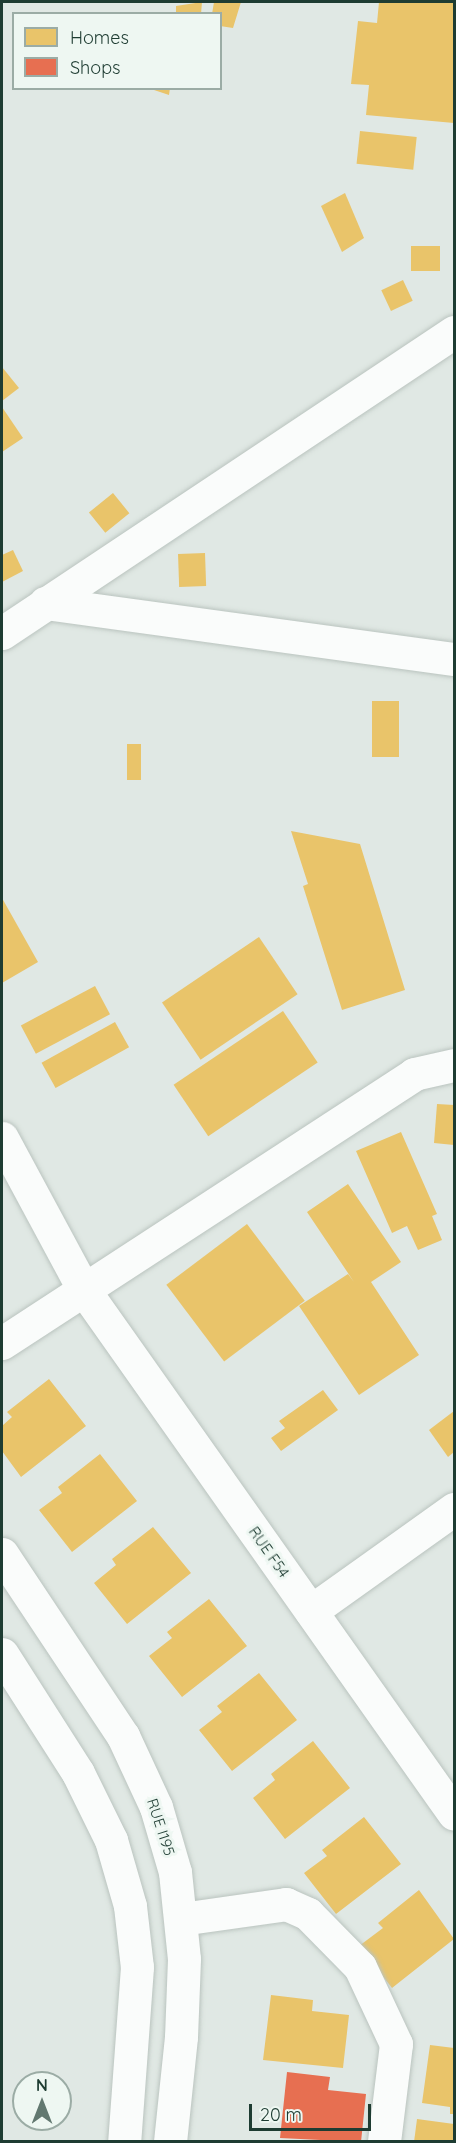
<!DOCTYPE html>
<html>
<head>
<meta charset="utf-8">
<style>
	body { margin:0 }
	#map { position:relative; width:456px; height:2143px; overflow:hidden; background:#e0e8e4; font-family:Quicksand,sans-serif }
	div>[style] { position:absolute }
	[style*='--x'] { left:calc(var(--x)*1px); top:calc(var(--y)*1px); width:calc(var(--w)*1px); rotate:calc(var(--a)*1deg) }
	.homes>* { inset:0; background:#e9c46a; transform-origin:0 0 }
	.shops>* { inset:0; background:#e76f51 }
	.roads { filter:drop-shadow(0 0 2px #bac4bf) drop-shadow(0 0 2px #bac4bf) }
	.street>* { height:33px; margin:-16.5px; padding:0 16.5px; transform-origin:16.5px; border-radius:16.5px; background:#fafcfb }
	.secondary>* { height:33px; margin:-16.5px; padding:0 16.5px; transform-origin:16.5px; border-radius:16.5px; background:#fafcfb }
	span { translate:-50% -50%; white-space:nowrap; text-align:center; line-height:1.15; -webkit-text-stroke:6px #eef7f2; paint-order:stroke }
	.street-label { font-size:15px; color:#1e3c32 }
	.frame { position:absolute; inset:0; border:3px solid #1e3c32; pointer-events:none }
	.legend { position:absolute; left:12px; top:12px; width:210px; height:78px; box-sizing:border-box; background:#eef7f2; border:2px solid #9baca5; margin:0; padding:8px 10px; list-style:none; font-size:18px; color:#1e3c32 }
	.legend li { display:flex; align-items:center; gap:12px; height:30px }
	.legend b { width:30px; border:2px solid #9baca5 }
	.north { position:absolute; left:12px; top:2071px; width:60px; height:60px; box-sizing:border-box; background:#eef7f2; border:2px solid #9baca5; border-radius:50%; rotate:0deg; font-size:16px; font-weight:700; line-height:24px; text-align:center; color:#1e3c32 }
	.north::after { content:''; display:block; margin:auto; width:21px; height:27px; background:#627870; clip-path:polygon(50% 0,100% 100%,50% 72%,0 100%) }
	.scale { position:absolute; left:249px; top:2104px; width:122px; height:27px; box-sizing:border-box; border:3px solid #1e3c32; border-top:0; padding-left:8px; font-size:18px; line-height:21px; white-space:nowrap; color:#1e3c32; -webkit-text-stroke:4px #eef7f2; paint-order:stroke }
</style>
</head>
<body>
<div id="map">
	<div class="homes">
		<div style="clip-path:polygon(202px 2px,201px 14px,176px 14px,176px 6px)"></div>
		<div style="clip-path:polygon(214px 2px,241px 2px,233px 28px,220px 26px,220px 14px,212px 14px)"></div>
		<div style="clip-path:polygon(379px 2px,454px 2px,454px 123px,366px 115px,369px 85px,351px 84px,358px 21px,377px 23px)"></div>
		<div style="clip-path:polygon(148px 88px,170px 88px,169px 95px)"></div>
		<div style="left:360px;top:131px;width:57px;height:33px;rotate:6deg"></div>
		<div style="clip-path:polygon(345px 193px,364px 238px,342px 252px,321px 206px)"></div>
		<div style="left:411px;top:246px;width:29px;height:25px"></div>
		<div style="left:403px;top:280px;width:23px;height:24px;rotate:65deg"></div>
		<div style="clip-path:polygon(2px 367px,19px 388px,2px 401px)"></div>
		<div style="clip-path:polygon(2px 407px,23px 438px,2px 452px)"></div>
		<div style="left:113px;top:493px;width:26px;height:31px;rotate:51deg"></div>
		<div style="clip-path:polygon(13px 550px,23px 571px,2px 582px,2px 555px)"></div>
		<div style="left:205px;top:553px;width:33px;height:27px;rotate:88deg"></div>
		<div style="left:372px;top:701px;width:27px;height:56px"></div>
		<div style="left:127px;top:744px;width:14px;height:36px"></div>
		<div style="clip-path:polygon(291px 831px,360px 844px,405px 990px,342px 1010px,303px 886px,308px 884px)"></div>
		<div style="clip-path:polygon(2px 898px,38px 962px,2px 983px)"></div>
		<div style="left:259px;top:937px;width:69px;height:117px;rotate:56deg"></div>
		<div style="left:95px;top:986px;width:32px;height:84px;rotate:62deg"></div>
		<div style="left:283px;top:1011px;width:62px;height:132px;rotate:56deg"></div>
		<div style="left:115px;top:1022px;width:29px;height:84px;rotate:61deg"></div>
		<div style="clip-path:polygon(437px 1104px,454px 1105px,454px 1145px,434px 1143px)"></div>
		<div style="clip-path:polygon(401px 1132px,437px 1214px,432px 1216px,442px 1240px,418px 1250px,407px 1226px,392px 1233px,356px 1151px)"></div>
		<div style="clip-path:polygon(348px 1184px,401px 1262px,371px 1282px,419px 1355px,359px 1395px,299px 1306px,348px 1274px,354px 1282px,307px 1212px)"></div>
		<div style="left:247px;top:1224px;width:96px;height:101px;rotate:53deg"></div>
		<div style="clip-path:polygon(49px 1379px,86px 1426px,21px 1477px,2px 1451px,2px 1426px,12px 1417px,7px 1412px)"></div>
		<div style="clip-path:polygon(323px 1390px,338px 1410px,281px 1451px,271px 1438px,285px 1428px,279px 1421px)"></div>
		<div style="clip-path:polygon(454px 1411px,454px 1452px,448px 1457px,429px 1430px)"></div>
		<div style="clip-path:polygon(100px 1454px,137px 1501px,72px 1552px,39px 1510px,62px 1493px,58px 1487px)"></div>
		<div style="clip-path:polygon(153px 1527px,191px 1573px,127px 1624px,94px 1583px,116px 1565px,112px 1559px)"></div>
		<div style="clip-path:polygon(209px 1599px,247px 1646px,182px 1697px,149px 1656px,172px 1638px,167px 1632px)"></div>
		<div style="clip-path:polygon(259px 1673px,297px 1720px,232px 1771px,199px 1730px,222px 1712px,217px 1706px)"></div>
		<div style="clip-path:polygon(313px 1741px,350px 1788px,285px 1839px,253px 1798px,275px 1780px,271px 1774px)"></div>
		<div style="clip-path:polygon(364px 1817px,401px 1864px,336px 1914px,304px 1873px,327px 1856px,322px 1850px)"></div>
		<div style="clip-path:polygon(419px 1890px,454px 1939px,392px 1988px,359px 1946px,383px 1928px,378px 1923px)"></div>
		<div style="clip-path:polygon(271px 1995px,313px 2000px,312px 2011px,349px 2015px,343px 2068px,263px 2060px)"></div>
		<div style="clip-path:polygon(430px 2045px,454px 2048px,454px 2114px,450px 2114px,450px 2107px,422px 2103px)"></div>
		<div style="clip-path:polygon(417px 2119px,454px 2124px,454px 2142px,414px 2142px)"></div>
	</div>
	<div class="shops">
		<div style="clip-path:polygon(287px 2072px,330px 2077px,328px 2090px,366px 2094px,361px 2142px,280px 2138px)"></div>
	</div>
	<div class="roads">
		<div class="street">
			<div style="--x:45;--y:603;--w:413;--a:7.8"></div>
			<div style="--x:2;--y:633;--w:543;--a:-33.66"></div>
			<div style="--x:2;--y:1138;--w:173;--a:61.7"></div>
			<div style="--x:84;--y:1290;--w:641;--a:54.77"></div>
			<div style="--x:2;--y:1343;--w:492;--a:-33.1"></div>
			<div style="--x:414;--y:1074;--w:41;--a:-12.7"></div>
			<div style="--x:311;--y:1611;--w:176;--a:-35.5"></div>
			<div style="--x:181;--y:1919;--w:106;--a:-8.1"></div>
			<div style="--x:286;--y:1904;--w:24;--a:24"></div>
			<div style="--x:308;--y:1914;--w:74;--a:45.5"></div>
			<div style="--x:360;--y:1967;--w:85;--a:64.9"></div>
			<div style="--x:396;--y:2044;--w:99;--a:97"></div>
		</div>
		<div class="secondary">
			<div style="--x:2;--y:1554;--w:219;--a:56.4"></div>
			<div style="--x:123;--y:1736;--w:78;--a:65.1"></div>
			<div style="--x:156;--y:1807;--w:68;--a:73.7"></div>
			<div style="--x:175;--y:1872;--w:87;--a:84.1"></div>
			<div style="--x:184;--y:1959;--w:78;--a:92.2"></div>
			<div style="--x:181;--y:2037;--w:106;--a:96"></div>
			<div style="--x:2;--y:1654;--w:141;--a:57.4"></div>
			<div style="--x:78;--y:1773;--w:75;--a:63.8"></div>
			<div style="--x:111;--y:1840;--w:69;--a:73.9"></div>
			<div style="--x:130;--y:1906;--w:61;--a:83.5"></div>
			<div style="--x:137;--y:1967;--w:175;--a:94.2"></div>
		</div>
	</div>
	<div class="street-label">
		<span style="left:269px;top:1552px;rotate:55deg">RUE F54</span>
		<span style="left:161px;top:1827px;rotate:72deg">RUE I195</span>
	</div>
	<div class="frame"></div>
	<ul class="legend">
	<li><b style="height:16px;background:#e9c46a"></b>Homes</li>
	<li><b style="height:16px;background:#e76f51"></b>Shops</li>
	</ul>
	<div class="north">N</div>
	<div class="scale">20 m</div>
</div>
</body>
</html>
